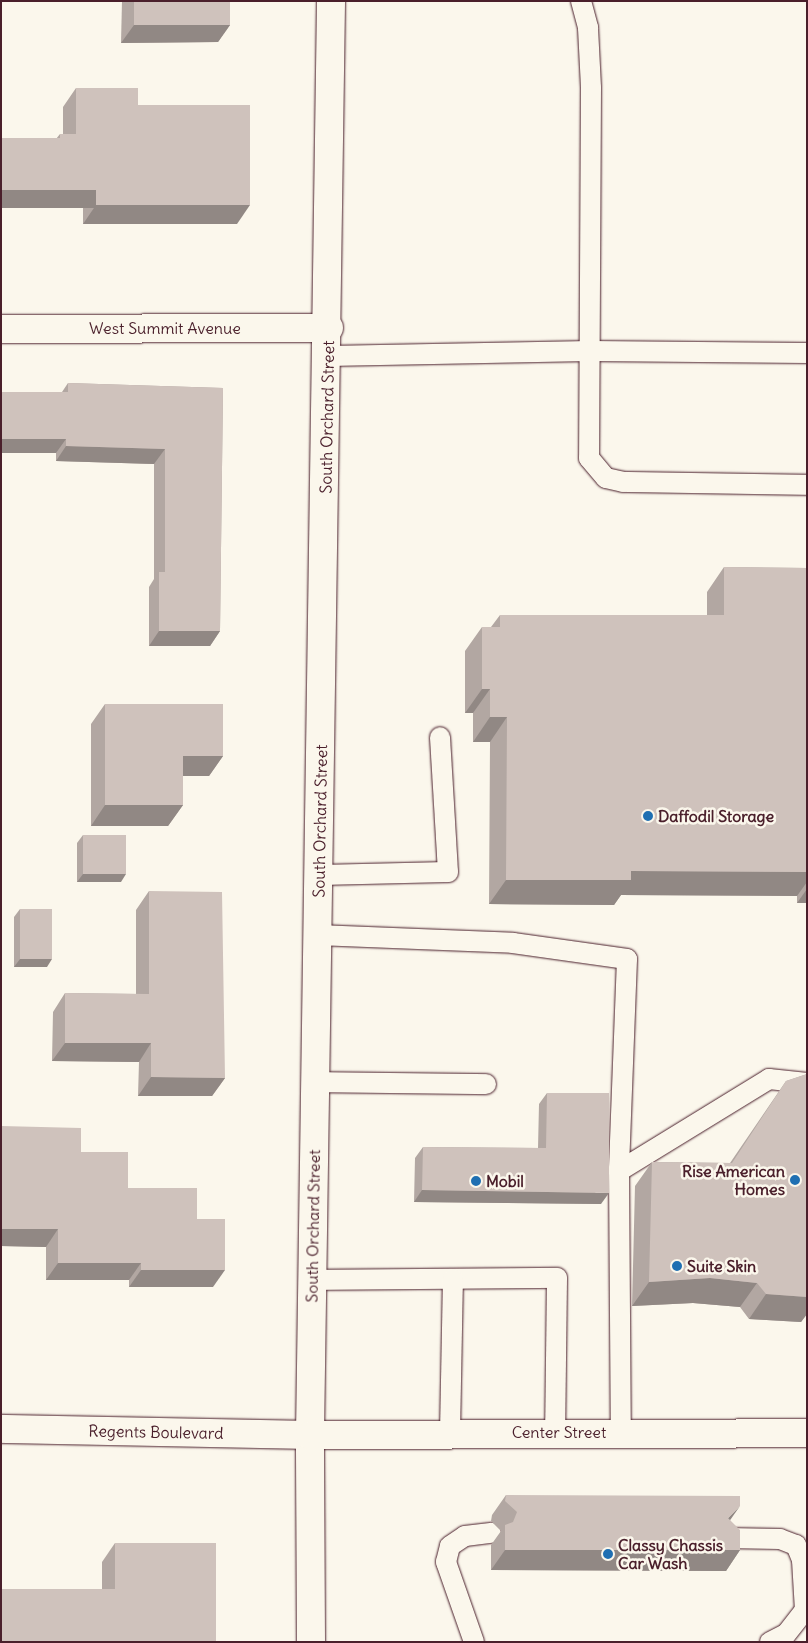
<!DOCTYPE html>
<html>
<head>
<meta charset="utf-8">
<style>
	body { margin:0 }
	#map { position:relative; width:808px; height:1643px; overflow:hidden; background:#fbf7ec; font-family:Delius,sans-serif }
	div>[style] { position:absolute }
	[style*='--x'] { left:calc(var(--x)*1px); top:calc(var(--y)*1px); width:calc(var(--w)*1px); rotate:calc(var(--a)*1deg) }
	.roads { filter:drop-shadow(0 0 1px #4a1f2b) drop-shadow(0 0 1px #4a1f2b) }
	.service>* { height:20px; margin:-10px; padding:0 10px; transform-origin:10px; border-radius:10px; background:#fbf7ec }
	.minor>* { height:28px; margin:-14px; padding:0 14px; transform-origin:14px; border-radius:14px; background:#fbf7ec }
	.secondary>* { height:28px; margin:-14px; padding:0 14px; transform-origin:14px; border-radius:14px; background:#fbf7ec }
	.primary>* { height:28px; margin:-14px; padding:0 14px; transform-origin:14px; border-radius:14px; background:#fbf7ec }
	.wall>* { inset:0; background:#b2a7a2 }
	.shaded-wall>* { inset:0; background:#918884; transform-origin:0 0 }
	.building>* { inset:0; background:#cfc2bc; transform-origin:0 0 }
	.dots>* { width:14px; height:14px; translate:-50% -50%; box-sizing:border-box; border:2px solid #fbf7ec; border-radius:50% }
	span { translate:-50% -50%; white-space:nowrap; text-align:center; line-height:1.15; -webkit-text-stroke:5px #fbf7ec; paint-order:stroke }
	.street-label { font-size:16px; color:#4a1f2b }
	.poi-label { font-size:16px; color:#4a1f2b; font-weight:700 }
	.left { translate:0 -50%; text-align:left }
	.right { translate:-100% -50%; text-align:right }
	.frame { position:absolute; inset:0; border:2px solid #4a1f2b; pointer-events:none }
</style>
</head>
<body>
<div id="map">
	<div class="roads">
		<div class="service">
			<div style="--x:581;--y:1;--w:28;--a:75"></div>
			<div style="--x:588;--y:28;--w:60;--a:87.1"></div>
			<div style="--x:591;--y:88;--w:370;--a:90.3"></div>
			<div style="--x:589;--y:458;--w:26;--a:50"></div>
			<div style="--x:606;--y:478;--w:17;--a:13"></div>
			<div style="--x:623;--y:482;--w:184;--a:0.9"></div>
			<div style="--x:328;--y:356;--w:262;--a:-1.1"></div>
			<div style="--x:590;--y:351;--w:217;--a:0.5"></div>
			<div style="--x:319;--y:875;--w:129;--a:-1.3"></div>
			<div style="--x:448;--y:872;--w:135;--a:-93.4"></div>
			<div style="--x:317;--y:935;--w:196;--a:2.3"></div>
			<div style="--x:513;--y:943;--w:115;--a:8"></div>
			<div style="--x:627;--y:959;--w:212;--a:92.2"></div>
			<div style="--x:619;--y:1171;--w:261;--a:89.6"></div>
			<div style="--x:315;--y:1082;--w:171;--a:0.7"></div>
			<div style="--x:619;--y:1171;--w:176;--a:-31.5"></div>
			<div style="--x:769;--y:1079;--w:38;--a:6"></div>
			<div style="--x:313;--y:1280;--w:244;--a:-0.5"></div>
			<div style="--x:557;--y:1278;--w:153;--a:90.7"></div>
			<div style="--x:450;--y:1433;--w:154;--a:-88.9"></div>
			<div style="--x:726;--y:1538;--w:54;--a:1.1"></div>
			<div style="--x:780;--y:1539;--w:17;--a:21"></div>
			<div style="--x:796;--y:1545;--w:16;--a:68"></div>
			<div style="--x:802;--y:1560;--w:50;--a:86.6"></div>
			<div style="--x:805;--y:1610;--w:31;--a:128"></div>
			<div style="--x:786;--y:1634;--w:18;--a:153"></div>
			<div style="--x:474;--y:1642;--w:85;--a:-109.3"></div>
			<div style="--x:446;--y:1562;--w:16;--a:-76"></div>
			<div style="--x:450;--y:1546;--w:18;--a:-34"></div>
			<div style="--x:465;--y:1536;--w:26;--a:-7"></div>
		</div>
		<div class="minor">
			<div style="--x:1;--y:329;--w:328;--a:-0.2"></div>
		</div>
		<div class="secondary">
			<div style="--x:1;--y:1429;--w:309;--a:1.1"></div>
			<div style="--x:310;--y:1435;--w:1434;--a:-89.16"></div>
		</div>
		<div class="primary">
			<div style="--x:311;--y:1642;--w:207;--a:-90.3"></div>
			<div style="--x:310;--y:1435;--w:497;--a:-0.2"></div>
		</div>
	</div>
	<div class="wall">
		<div style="clip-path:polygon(122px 1px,230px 1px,230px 25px,218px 42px,121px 43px)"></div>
		<div style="clip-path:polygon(76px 88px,138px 105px,237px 224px,83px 224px,83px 208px,1px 208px,60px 134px,63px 134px,63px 107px)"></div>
		<div style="clip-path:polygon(68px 383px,223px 388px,220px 631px,210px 646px,149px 646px,149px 587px,154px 579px,154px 464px,56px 461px,56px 453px,1px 453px,62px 392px)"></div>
		<div style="clip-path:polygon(724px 567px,807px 568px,807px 903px,797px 903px,797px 896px,621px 895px,614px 905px,489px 904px,490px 742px,473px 742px,473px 713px,465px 713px,465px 651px,482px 627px,491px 627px,500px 615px,707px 615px,707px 592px)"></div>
		<div style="clip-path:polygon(105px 704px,223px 756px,209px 776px,183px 776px,183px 805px,168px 826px,91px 826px,91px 724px)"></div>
		<div style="clip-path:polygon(83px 835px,121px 882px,77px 882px,77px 843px)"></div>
		<div style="clip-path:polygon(149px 891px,225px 1078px,212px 1096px,138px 1096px,139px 1062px,52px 1061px,53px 1012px,65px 993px,136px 994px,136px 910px)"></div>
		<div style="clip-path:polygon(20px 909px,47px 967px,14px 967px,14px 917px)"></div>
		<div style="clip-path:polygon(807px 1074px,807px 1314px,801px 1322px,749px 1319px,740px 1307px,693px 1303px,632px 1306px,635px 1186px,652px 1162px,730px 1163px,786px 1081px)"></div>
		<div style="clip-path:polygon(547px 1093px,601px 1204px,414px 1202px,415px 1158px,423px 1147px,538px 1148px,539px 1104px)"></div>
		<div style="clip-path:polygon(1px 1126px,81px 1152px,128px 1188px,197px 1219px,213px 1287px,129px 1287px,129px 1280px,46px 1280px,46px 1247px,1px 1246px)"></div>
		<div style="clip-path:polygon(506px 1495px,730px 1520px,740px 1550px,726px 1571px,491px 1570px,491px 1545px,501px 1531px,491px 1521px,492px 1515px)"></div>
		<div style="clip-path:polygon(115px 1543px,216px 1642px,102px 1589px,102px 1562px)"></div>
	</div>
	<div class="shaded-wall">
		<div style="clip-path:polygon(134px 25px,230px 25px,218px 42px,121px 43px)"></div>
		<div style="left:1px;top:190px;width:95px;height:18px"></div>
		<div style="clip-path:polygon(96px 205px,250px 205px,237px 224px,83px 224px)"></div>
		<div style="clip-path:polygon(1px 439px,66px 439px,56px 453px,1px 453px)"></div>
		<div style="clip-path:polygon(66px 446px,165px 449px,154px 464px,56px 461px)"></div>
		<div style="clip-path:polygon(159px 631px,220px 631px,210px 646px,149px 646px)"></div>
		<div style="clip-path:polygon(482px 689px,490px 689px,473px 713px,465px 713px)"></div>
		<div style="clip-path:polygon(490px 717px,507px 717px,490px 742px,473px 742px)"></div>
		<div style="clip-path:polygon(183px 756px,223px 756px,209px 776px,168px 776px)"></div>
		<div style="clip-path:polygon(105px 805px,183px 805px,168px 826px,91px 826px)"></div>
		<div style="clip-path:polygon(631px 871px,807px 872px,807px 882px,797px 896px,621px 895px,614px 905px,489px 904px,506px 880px)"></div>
		<div style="clip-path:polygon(83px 874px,126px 874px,121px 882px,77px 882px)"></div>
		<div style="clip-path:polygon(807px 889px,807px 903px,797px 903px)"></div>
		<div style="clip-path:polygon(20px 959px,52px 959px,47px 967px,14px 967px)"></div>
		<div style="clip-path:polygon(65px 1043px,151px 1043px,139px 1062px,52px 1061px)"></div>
		<div style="clip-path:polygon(151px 1077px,225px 1078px,212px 1096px,138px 1096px)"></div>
		<div style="clip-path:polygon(422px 1190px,609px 1193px,601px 1204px,414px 1202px)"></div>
		<div style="clip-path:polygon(1px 1229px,58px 1229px,46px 1247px,1px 1246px)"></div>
		<div style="clip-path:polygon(58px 1263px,141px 1263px,129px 1280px,46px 1280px)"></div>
		<div style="clip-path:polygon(141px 1270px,225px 1270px,213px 1287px,129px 1287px)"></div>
		<div style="clip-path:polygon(710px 1278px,757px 1283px,740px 1307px,693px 1303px,632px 1306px,649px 1282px)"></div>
		<div style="clip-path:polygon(766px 1294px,807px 1297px,807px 1314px,801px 1322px,749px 1319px)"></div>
		<div style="clip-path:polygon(740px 1506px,726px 1526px,728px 1518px)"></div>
		<div style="clip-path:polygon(505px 1550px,740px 1550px,726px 1571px,491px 1570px)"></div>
	</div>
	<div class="building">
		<div style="left:134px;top:1px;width:96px;height:24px"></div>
		<div style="clip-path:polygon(76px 88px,138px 88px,138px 105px,250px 105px,250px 205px,96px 205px,96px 190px,1px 190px,1px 138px,60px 138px,60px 134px,76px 134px)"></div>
		<div style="clip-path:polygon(68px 383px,223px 388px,220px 631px,159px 631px,159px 572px,165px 572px,165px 449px,66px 446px,66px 439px,1px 439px,1px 392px,68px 392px)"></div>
		<div style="clip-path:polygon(724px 567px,807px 568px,807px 872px,631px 871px,631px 880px,506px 880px,507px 717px,490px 717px,490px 689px,482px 689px,482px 627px,500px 627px,500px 615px,724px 615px)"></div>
		<div style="clip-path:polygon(105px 704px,223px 704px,223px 756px,183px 756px,183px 805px,105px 805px)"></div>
		<div style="left:83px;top:835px;width:43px;height:39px"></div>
		<div style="clip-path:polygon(149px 891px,222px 892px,225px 1078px,151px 1077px,151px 1043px,65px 1043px,65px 993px,149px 994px)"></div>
		<div style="left:20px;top:909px;width:32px;height:50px"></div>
		<div style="clip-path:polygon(807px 1074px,807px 1297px,766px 1294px,757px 1283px,710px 1278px,649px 1282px,652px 1162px,732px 1163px,786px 1081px)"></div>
		<div style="clip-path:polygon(547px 1093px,609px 1093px,609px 1193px,422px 1190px,423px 1147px,546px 1148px)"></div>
		<div style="clip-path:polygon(1px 1126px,81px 1128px,81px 1152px,128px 1152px,128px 1188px,197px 1188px,197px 1219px,225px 1219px,225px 1270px,141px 1270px,141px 1263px,58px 1263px,58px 1229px,1px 1229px)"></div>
		<div style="clip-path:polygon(506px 1495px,740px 1496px,740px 1506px,728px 1518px,740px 1530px,740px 1550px,505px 1550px,505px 1525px,513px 1522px,517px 1512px,505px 1501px)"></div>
		<div style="clip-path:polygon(115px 1543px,216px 1543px,216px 1642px,1px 1642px,1px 1589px,115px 1589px)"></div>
	</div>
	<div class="dots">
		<div style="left:648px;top:816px;background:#1f6fb2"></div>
		<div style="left:795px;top:1180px;background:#1f6fb2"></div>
		<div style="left:476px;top:1181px;background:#1f6fb2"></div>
		<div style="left:677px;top:1266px;background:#1f6fb2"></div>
		<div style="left:608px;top:1554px;background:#1f6fb2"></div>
	</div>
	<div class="street-label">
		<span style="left:165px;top:328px">West Summit Avenue</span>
		<span style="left:327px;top:417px;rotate:-89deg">South Orchard Street</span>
		<span style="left:320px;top:821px;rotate:-89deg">South Orchard Street</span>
		<span style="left:313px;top:1226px;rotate:-89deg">South Orchard Street</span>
		<span style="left:156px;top:1432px;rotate:1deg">Regents Boulevard</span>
		<span style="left:559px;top:1432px">Center Street</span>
	</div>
	<div class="poi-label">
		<span class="left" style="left:658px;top:816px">Daffodil Storage</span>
		<span class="right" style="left:785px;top:1180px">Rise American<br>Homes</span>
		<span class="left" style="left:486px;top:1181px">Mobil</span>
		<span class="left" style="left:687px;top:1266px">Suite Skin</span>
		<span class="left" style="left:618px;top:1554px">Classy Chassis<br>Car Wash</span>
	</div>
	<div class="frame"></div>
</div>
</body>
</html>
